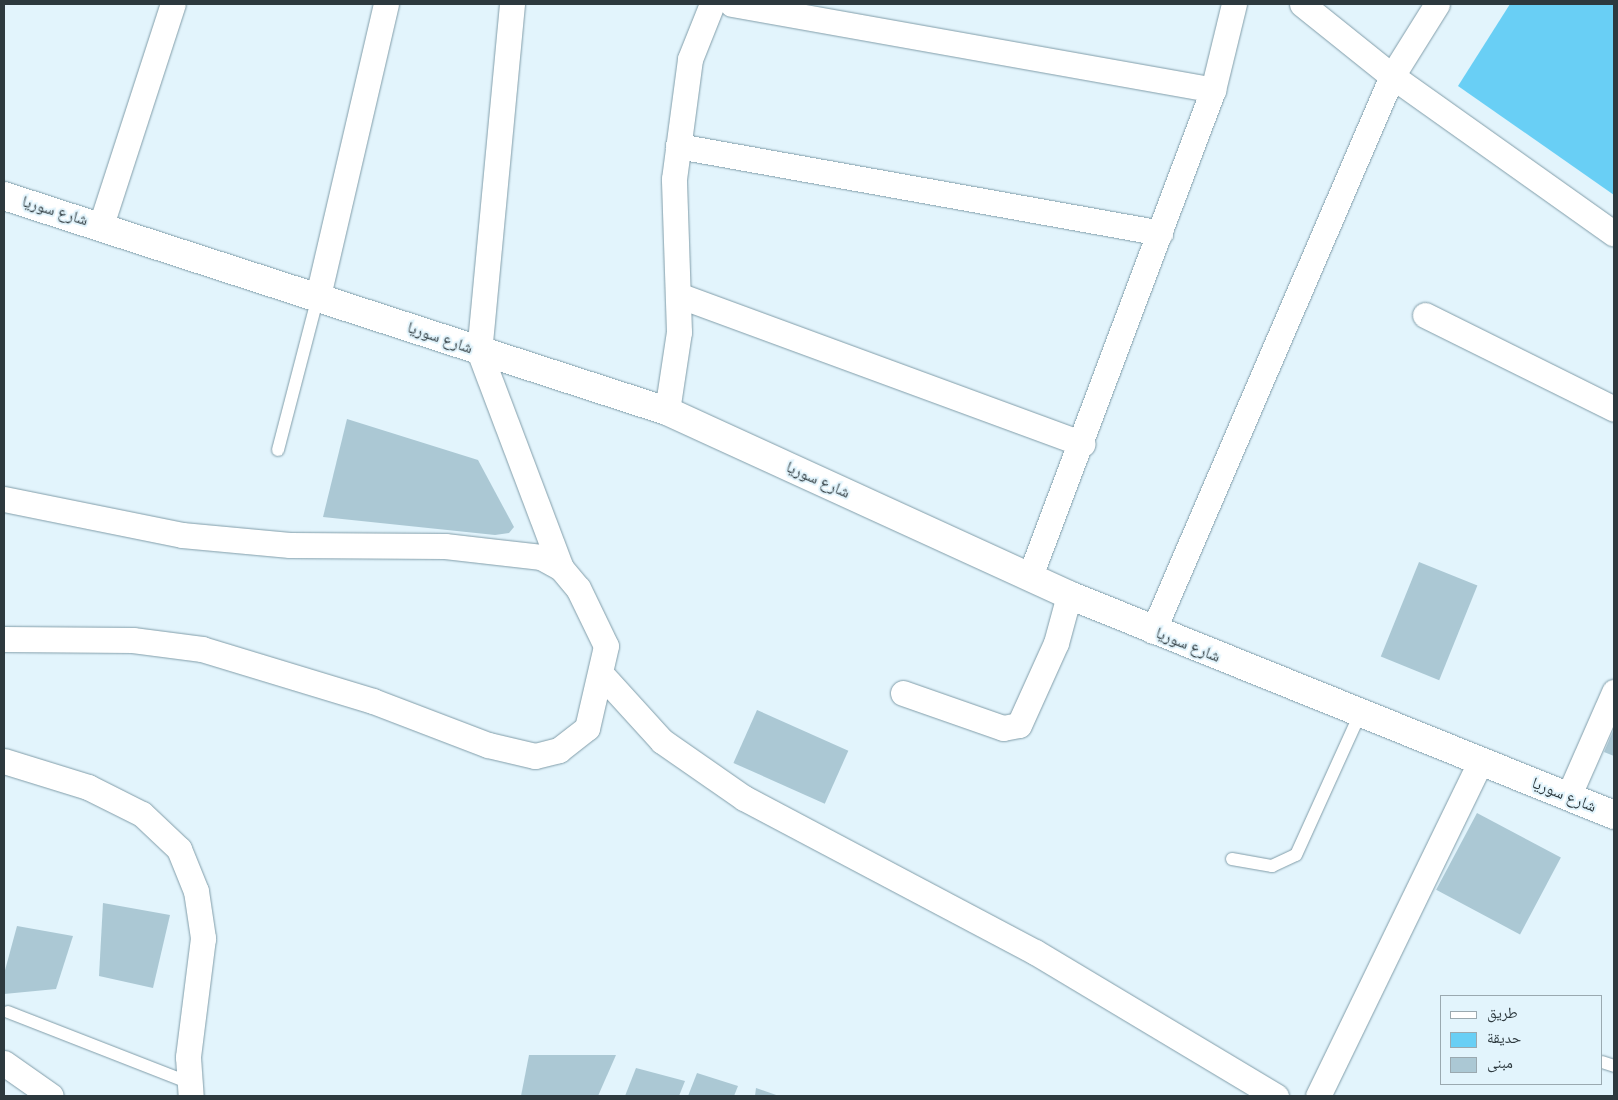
<!DOCTYPE html>
<html>
<head>
<meta charset="utf-8">
<style>
	body { margin:0 }
	#map { position:relative; width:1618px; height:1100px; overflow:hidden; background:#e2f4fc; font-family:Karla,"Noto Naskh Arabic",sans-serif }
	div>[style] { position:absolute }
	[style*='--x'] { left:calc(var(--x)*1px); top:calc(var(--y)*1px); width:calc(var(--w)*1px); rotate:calc(var(--a)*1deg) }
	.green>* { inset:0; background:#69cff5 }
	.building>* { inset:0; background:#abc8d4; transform-origin:0 0 }
	.roads { filter:drop-shadow(0 0 1px #819da9) drop-shadow(0 0 1px #819da9) }
	.lane>* { height:12px; margin:-6px; padding:0 6px; transform-origin:6px; border-radius:6px; background:#fff }
	.street>* { height:25px; margin:-12.5px; padding:0 12.5px; transform-origin:12.5px; border-radius:12.5px; background:#fff }
	.secondary>* { height:28px; margin:-14px; padding:0 14px; transform-origin:14px; border-radius:14px; background:#fff }
	span { translate:-50% -50%; white-space:nowrap; text-align:center; line-height:1.15; -webkit-text-stroke:4px #e2f4fc; paint-order:stroke }
	.street-label { font-size:16px; color:#2d393e }
	.frame { position:absolute; inset:0; border:5px solid #2d393e; pointer-events:none }
	.legend { position:absolute; left:1440px; top:995px; width:162px; height:90px; box-sizing:border-box; background:#e2f4fc; border:1px solid #9aa9b0; margin:0; padding:6px 9px; list-style:none; font-size:15px; color:#2d393e }
	.legend li { display:flex; align-items:center; gap:10px; height:25px }
	.legend b { width:25px; border:1px solid #9aa9b0 }
</style>
</head>
<body>
<div id="map">
	<div class="green">
		<div style="clip-path:polygon(1510px 4px,1614px 4px,1614px 195px,1458px 86px)"></div>
	</div>
	<div class="building">
		<div style="clip-path:polygon(347px 419px,478px 460px,514px 527px,509px 533px,495px 535px,323px 517px)"></div>
		<div style="left:1419px;top:562px;width:63px;height:102px;rotate:22deg"></div>
		<div style="left:757px;top:710px;width:100px;height:58px;rotate:24deg"></div>
		<div style="clip-path:polygon(1614px 729px,1614px 756px,1604px 752px)"></div>
		<div style="left:1477px;top:813px;width:95px;height:87px;rotate:28deg"></div>
		<div style="clip-path:polygon(103px 903px,170px 915px,153px 988px,99px 976px)"></div>
		<div style="clip-path:polygon(17px 926px,73px 936px,56px 989px,4px 994px,4px 974px)"></div>
		<div style="clip-path:polygon(529px 1055px,616px 1055px,598px 1096px,521px 1096px)"></div>
		<div style="clip-path:polygon(636px 1068px,685px 1081px,679px 1096px,625px 1096px)"></div>
		<div style="clip-path:polygon(697px 1073px,738px 1086px,734px 1096px,688px 1096px)"></div>
		<div style="clip-path:polygon(756px 1088px,779px 1096px,755px 1096px)"></div>
	</div>
	<div class="roads">
		<div class="lane">
			<div style="--x:278;--y:450;--w:159;--a:-75.4"></div>
			<div style="--x:1232;--y:859;--w:41;--a:9.9"></div>
			<div style="--x:1272;--y:866;--w:26;--a:-25"></div>
			<div style="--x:1296;--y:855;--w:155;--a:-65.6"></div>
			<div style="--x:8;--y:1012;--w:195;--a:21.3"></div>
			<div style="--x:1602;--y:1062;--w:13;--a:18"></div>
		</div>
		<div class="street">
			<div style="--x:512;--y:4;--w:349;--a:95.4"></div>
			<div style="--x:479;--y:351;--w:232;--a:69.3"></div>
			<div style="--x:732;--y:4;--w:489;--a:10.1"></div>
			<div style="--x:1302;--y:4;--w:115;--a:38.7"></div>
			<div style="--x:1392;--y:76;--w:272;--a:35.4"></div>
			<div style="--x:678;--y:146;--w:490;--a:10.2"></div>
			<div style="--x:101;--y:225;--w:232;--a:-72"></div>
			<div style="--x:678;--y:295;--w:431;--a:20.2"></div>
			<div style="--x:318;--y:296;--w:300;--a:-76.9"></div>
			<div style="--x:1425;--y:315;--w:211;--a:26.4"></div>
			<div style="--x:667;--y:411;--w:80;--a:-81.4"></div>
			<div style="--x:679;--y:332;--w:153;--a:-91.9"></div>
			<div style="--x:674;--y:179;--w:121;--a:-82.4"></div>
			<div style="--x:690;--y:59;--w:59;--a:-68.2"></div>
			<div style="--x:4;--y:499;--w:182;--a:11.4"></div>
			<div style="--x:182;--y:535;--w:108;--a:5.3"></div>
			<div style="--x:290;--y:545;--w:155;--a:0.4"></div>
			<div style="--x:445;--y:546;--w:97;--a:6.5"></div>
			<div style="--x:541;--y:557;--w:23;--a:29"></div>
			<div style="--x:561;--y:568;--w:26;--a:50"></div>
			<div style="--x:578;--y:588;--w:64;--a:64.2"></div>
			<div style="--x:606;--y:646;--w:84;--a:103"></div>
			<div style="--x:587;--y:728;--w:36;--a:142"></div>
			<div style="--x:559;--y:750;--w:25;--a:166"></div>
			<div style="--x:535;--y:756;--w:48;--a:-166.8"></div>
			<div style="--x:488;--y:745;--w:123;--a:-159.1"></div>
			<div style="--x:373;--y:701;--w:179;--a:-163.1"></div>
			<div style="--x:202;--y:649;--w:70;--a:-172.6"></div>
			<div style="--x:133;--y:640;--w:129;--a:-179.6"></div>
			<div style="--x:1030;--y:576;--w:519;--a:-69.37"></div>
			<div style="--x:1213;--y:90;--w:89;--a:-76.3"></div>
			<div style="--x:1153;--y:631;--w:604;--a:-66.7"></div>
			<div style="--x:1392;--y:76;--w:85;--a:-58"></div>
			<div style="--x:602;--y:675;--w:89;--a:47.7"></div>
			<div style="--x:662;--y:741;--w:100;--a:34.8"></div>
			<div style="--x:744;--y:798;--w:329;--a:27.9"></div>
			<div style="--x:1035;--y:952;--w:281;--a:30.9"></div>
			<div style="--x:903;--y:693;--w:106;--a:19.3"></div>
			<div style="--x:1003;--y:728;--w:16;--a:-11"></div>
			<div style="--x:1019;--y:725;--w:90;--a:-65.7"></div>
			<div style="--x:1056;--y:643;--w:50;--a:-74.8"></div>
			<div style="--x:4;--y:761;--w:88;--a:17.2"></div>
			<div style="--x:88;--y:787;--w:60;--a:26.6"></div>
			<div style="--x:142;--y:814;--w:51;--a:43.4"></div>
			<div style="--x:179;--y:849;--w:45;--a:68"></div>
			<div style="--x:196;--y:891;--w:48;--a:81.5"></div>
			<div style="--x:203;--y:938;--w:120;--a:97.2"></div>
			<div style="--x:188;--y:1057;--w:39;--a:86"></div>
			<div style="--x:1568;--y:797;--w:115;--a:-66.3"></div>
			<div style="--x:4;--y:1063;--w:57;--a:35.1"></div>
			<div style="--x:1318;--y:1096;--w:371;--a:-64.1"></div>
		</div>
		<div class="secondary">
			<div style="--x:4;--y:196;--w:697;--a:17.97"></div>
			<div style="--x:667;--y:411;--w:442;--a:24.6"></div>
			<div style="--x:1069;--y:595;--w:588;--a:21.98"></div>
		</div>
	</div>
	<div class="street-label">
		<span style="left:55px;top:211px;rotate:17deg">شارع سوريا</span>
		<span style="left:440px;top:338px;rotate:19deg">شارع سوريا</span>
		<span style="left:818px;top:480px;rotate:24deg">شارع سوريا</span>
		<span style="left:1188px;top:645px;rotate:22deg">شارع سوريا</span>
		<span style="left:1564px;top:795px;rotate:22deg">شارع سوريا</span>
	</div>
	<div class="frame"></div>
	<ul class="legend">
	<li><b style="height:6px;background:#fff"></b>طريق</li>
	<li><b style="height:14px;background:#69cff5"></b>حديقة</li>
	<li><b style="height:14px;background:#abc8d4"></b>مبنى</li>
	</ul>
</div>
</body>
</html>
